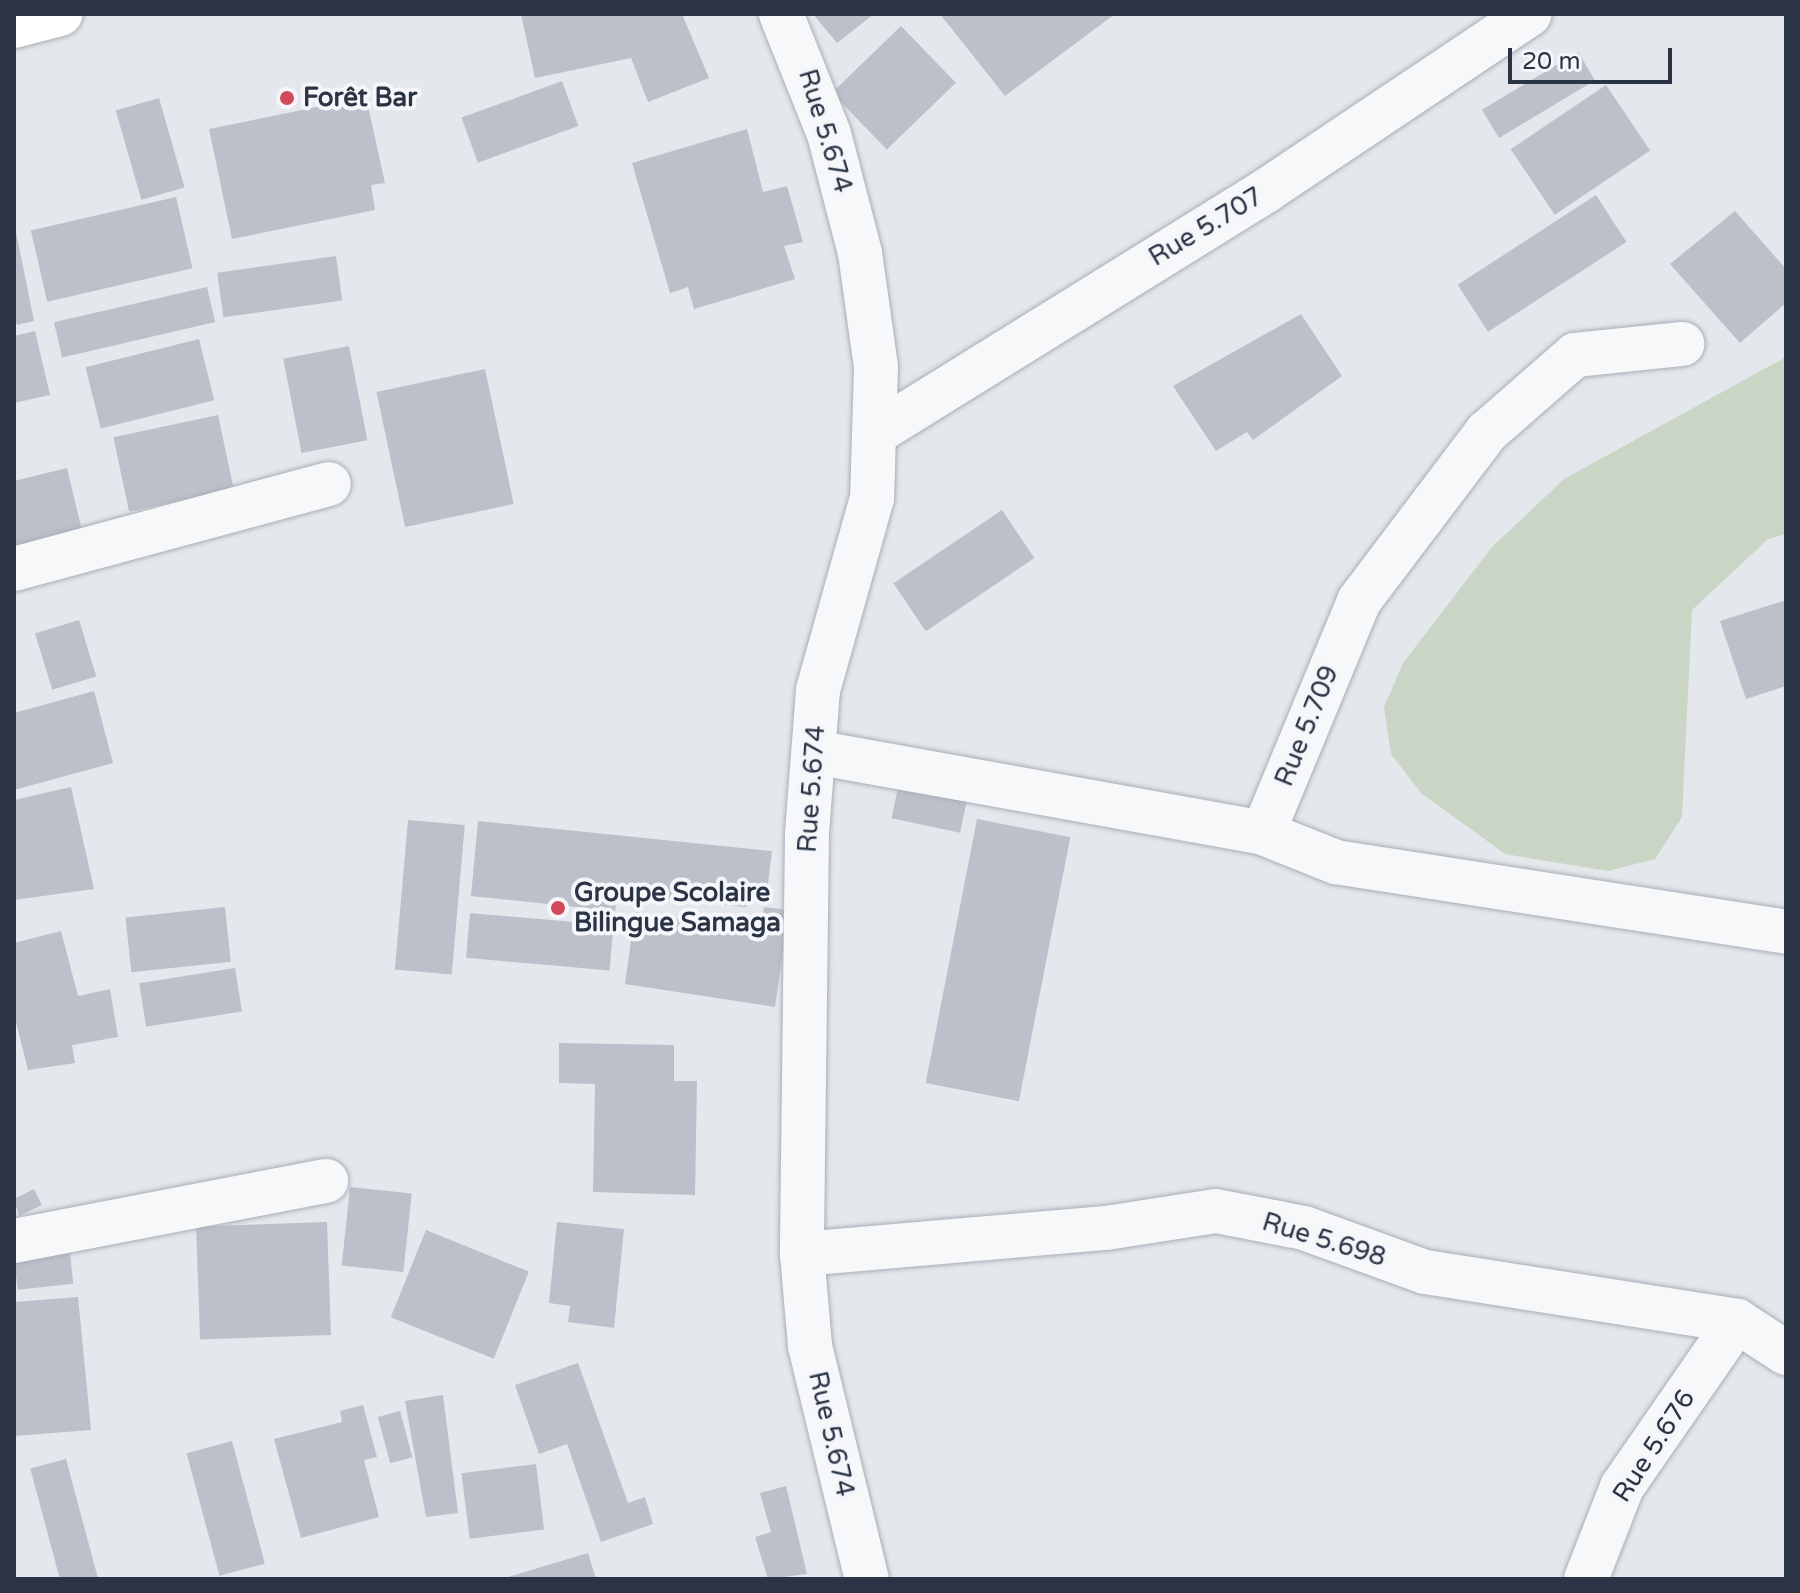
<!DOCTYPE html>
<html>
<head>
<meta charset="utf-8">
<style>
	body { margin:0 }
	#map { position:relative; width:1800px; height:1593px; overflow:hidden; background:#e4e7ec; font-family:"Varela Round",sans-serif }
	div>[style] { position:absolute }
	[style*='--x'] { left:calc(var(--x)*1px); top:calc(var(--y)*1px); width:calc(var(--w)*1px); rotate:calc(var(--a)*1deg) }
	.green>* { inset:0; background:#c9d6c5 }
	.building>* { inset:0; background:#bbc0ca; transform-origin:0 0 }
	.roads { filter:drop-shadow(0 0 2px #a9aeb7) drop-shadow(0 0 2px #a9aeb7) }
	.street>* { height:44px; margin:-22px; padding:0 22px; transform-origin:22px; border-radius:22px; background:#f7f8fa }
	.secondary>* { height:44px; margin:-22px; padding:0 22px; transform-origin:22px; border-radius:22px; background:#fff }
	.dots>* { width:22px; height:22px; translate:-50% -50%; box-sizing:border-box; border:4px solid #f4f6f9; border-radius:50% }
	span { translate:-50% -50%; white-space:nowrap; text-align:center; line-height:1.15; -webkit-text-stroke:8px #f4f6f9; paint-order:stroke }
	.poi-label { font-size:26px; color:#2b3445; font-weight:700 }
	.left { translate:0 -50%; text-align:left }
	.street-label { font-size:26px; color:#2b3445 }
	.frame { position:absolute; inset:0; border:16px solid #2b3445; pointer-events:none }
	.scale { position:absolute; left:1508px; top:48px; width:164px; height:36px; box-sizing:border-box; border:4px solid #2b3445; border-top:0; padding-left:10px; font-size:24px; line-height:28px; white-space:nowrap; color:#2b3445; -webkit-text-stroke:6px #f4f6f9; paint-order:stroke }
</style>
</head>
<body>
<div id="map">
	<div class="green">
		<div style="clip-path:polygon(1786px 357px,1786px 534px,1768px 539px,1692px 610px,1682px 817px,1655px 859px,1608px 871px,1505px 854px,1421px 793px,1391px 754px,1384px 707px,1403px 663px,1492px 547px,1564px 479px)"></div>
	</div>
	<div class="building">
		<div style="clip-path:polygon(521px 14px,682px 14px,709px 78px,648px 102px,631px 58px,535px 78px)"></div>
		<div style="clip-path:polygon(813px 14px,874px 14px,837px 43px)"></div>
		<div style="clip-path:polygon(940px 14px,1115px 14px,1005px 96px)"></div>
		<div style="left:901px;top:26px;width:79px;height:96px;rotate:46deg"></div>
		<div style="left:1578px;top:52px;width:33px;height:112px;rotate:59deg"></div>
		<div style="left:562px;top:81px;width:48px;height:107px;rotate:70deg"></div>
		<div style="left:1606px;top:85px;width:79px;height:115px;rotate:56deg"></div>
		<div style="clip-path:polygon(366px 97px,385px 183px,371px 185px,375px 210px,232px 239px,209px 129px)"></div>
		<div style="left:159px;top:98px;width:93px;height:45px;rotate:74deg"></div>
		<div style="clip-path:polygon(747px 129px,763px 192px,787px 186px,803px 242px,784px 246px,795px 279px,694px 309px,688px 287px,670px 293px,632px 163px)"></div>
		<div style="left:1596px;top:195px;width:56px;height:165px;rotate:57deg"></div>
		<div style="left:176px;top:197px;width:73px;height:149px;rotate:77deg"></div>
		<div style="clip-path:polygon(1735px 211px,1786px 269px,1786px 303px,1740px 343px,1670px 264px)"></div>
		<div style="clip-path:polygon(15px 227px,34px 321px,17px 325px,14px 313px)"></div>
		<div style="left:336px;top:256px;width:45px;height:120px;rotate:82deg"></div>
		<div style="left:207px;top:287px;width:36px;height:157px;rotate:77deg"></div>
		<div style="clip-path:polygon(1301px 314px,1342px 376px,1253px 440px,1247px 432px,1216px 451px,1173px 386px)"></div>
		<div style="clip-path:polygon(35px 331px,50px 395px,14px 403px,14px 336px)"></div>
		<div style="left:199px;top:339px;width:63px;height:117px;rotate:76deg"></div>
		<div style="left:349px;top:346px;width:96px;height:67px;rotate:79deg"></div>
		<div style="left:485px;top:369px;width:138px;height:111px;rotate:78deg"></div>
		<div style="left:218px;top:415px;width:76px;height:107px;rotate:78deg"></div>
		<div style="clip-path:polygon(67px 468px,83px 535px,14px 550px,14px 481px)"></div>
		<div style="left:1002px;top:510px;width:58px;height:131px;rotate:56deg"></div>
		<div style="clip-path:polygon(1786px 600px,1786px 686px,1746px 699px,1720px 621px)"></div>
		<div style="left:79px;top:620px;width:59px;height:46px;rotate:73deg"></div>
		<div style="clip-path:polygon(94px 691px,113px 763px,14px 790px,14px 713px)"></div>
		<div style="left:899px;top:783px;width:70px;height:36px;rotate:12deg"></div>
		<div style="clip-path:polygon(71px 787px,94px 889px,14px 900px,14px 800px)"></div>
		<div style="left:977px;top:819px;width:95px;height:269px;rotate:11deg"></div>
		<div style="left:408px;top:820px;width:57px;height:150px;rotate:5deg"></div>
		<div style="clip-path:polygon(478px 821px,772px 851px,766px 899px,747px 898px,746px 907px,617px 894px,615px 911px,471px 896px)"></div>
		<div style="left:225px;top:907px;width:55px;height:100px;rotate:84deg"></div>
		<div style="clip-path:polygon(764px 907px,789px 910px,775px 1007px,625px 984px,635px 912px,761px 931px)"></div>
		<div style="left:470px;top:913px;width:144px;height:45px;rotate:5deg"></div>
		<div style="clip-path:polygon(61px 931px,78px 996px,110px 989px,118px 1037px,72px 1045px,75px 1063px,28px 1070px,14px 1014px,14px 943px)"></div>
		<div style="left:235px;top:968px;width:44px;height:97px;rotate:81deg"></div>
		<div style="clip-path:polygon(559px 1043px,674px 1045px,674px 1081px,697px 1081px,695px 1195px,593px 1192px,595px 1084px,559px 1083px)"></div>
		<div style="left:350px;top:1187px;width:62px;height:79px;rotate:6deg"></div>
		<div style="clip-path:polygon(34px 1189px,42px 1205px,19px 1216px,14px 1199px)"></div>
		<div style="left:327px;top:1222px;width:113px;height:131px;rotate:88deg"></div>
		<div style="clip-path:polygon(557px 1222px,624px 1229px,614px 1328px,568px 1322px,570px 1306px,549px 1303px)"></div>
		<div style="left:426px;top:1230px;width:111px;height:94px;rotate:22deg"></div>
		<div style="left:70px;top:1253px;width:31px;height:56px;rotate:84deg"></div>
		<div style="clip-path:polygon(78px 1297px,91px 1430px,14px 1436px,14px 1302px)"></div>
		<div style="clip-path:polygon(578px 1363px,628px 1503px,645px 1497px,653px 1524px,601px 1542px,567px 1444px,539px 1454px,515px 1385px)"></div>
		<div style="clip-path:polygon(443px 1395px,458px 1513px,426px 1517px,405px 1401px)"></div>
		<div style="clip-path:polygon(363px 1405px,377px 1457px,364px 1460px,379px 1517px,301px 1538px,274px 1439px,342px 1422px,340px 1411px)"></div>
		<div style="left:400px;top:1411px;width:48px;height:23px;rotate:75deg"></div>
		<div style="left:232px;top:1441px;width:127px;height:47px;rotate:75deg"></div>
		<div style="left:66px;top:1459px;width:124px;height:37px;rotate:75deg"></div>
		<div style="left:536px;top:1464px;width:66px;height:75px;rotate:83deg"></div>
		<div style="clip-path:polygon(786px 1486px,807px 1574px,768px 1579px,755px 1537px,771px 1532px,760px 1493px)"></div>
		<div style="clip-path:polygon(588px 1553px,596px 1579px,505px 1579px,505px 1578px)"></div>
	</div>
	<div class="roads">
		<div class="street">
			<div style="--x:781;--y:14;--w:129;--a:68.2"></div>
			<div style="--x:829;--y:134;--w:123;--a:75.4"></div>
			<div style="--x:860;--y:253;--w:115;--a:82"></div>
			<div style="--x:876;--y:367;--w:131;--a:91.7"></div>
			<div style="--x:872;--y:498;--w:199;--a:105.7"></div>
			<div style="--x:818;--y:690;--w:143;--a:94.4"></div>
			<div style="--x:807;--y:833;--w:421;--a:90.7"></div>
			<div style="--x:802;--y:1254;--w:92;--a:85"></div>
			<div style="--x:810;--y:1346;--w:240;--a:76.3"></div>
			<div style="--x:877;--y:432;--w:459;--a:-31.8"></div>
			<div style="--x:1267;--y:190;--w:316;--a:-33.8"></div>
			<div style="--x:14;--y:569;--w:326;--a:-15.1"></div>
			<div style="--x:814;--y:752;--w:456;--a:10.2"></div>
			<div style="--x:1263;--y:833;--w:251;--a:-67.5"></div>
			<div style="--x:1359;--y:601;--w:212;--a:-52.9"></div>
			<div style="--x:1487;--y:432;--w:117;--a:-41.2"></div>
			<div style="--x:1575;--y:355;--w:108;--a:-5.9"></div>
			<div style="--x:1263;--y:833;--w:79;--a:21.7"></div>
			<div style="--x:1336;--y:862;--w:455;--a:8.8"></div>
			<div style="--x:14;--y:1241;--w:318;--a:-10.9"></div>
			<div style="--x:802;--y:1254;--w:305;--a:-4.9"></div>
			<div style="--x:1106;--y:1228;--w:111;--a:-8.8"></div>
			<div style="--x:1216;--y:1211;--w:90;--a:10.9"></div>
			<div style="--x:1304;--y:1228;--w:129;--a:20"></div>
			<div style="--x:1425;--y:1272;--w:316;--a:8.9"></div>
			<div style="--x:1737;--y:1321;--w:59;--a:33.1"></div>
			<div style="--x:1586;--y:1579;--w:99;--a:-68.6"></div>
			<div style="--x:1622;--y:1487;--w:202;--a:-55.3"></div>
		</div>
		<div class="secondary">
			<div style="--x:14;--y:26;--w:48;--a:-14.6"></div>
		</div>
	</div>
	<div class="dots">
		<div style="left:287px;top:98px;background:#d1495b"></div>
		<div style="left:558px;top:908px;background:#d1495b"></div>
	</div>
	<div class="poi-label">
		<span class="left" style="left:303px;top:98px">Forêt Bar</span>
		<span class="left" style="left:574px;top:908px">Groupe Scolaire<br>Bilingue Samaga</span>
	</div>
	<div class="street-label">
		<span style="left:825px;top:131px;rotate:73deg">Rue 5.674</span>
		<span style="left:1206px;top:227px;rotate:-31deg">Rue 5.707</span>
		<span style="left:1307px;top:726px;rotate:-68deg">Rue 5.709</span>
		<span style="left:812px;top:789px;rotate:-86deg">Rue 5.674</span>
		<span style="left:1324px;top:1240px;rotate:17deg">Rue 5.698</span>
		<span style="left:831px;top:1434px;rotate:77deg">Rue 5.674</span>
		<span style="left:1654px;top:1446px;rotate:-57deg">Rue 5.676</span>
	</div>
	<div class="frame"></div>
	<div class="scale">20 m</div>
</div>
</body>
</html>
